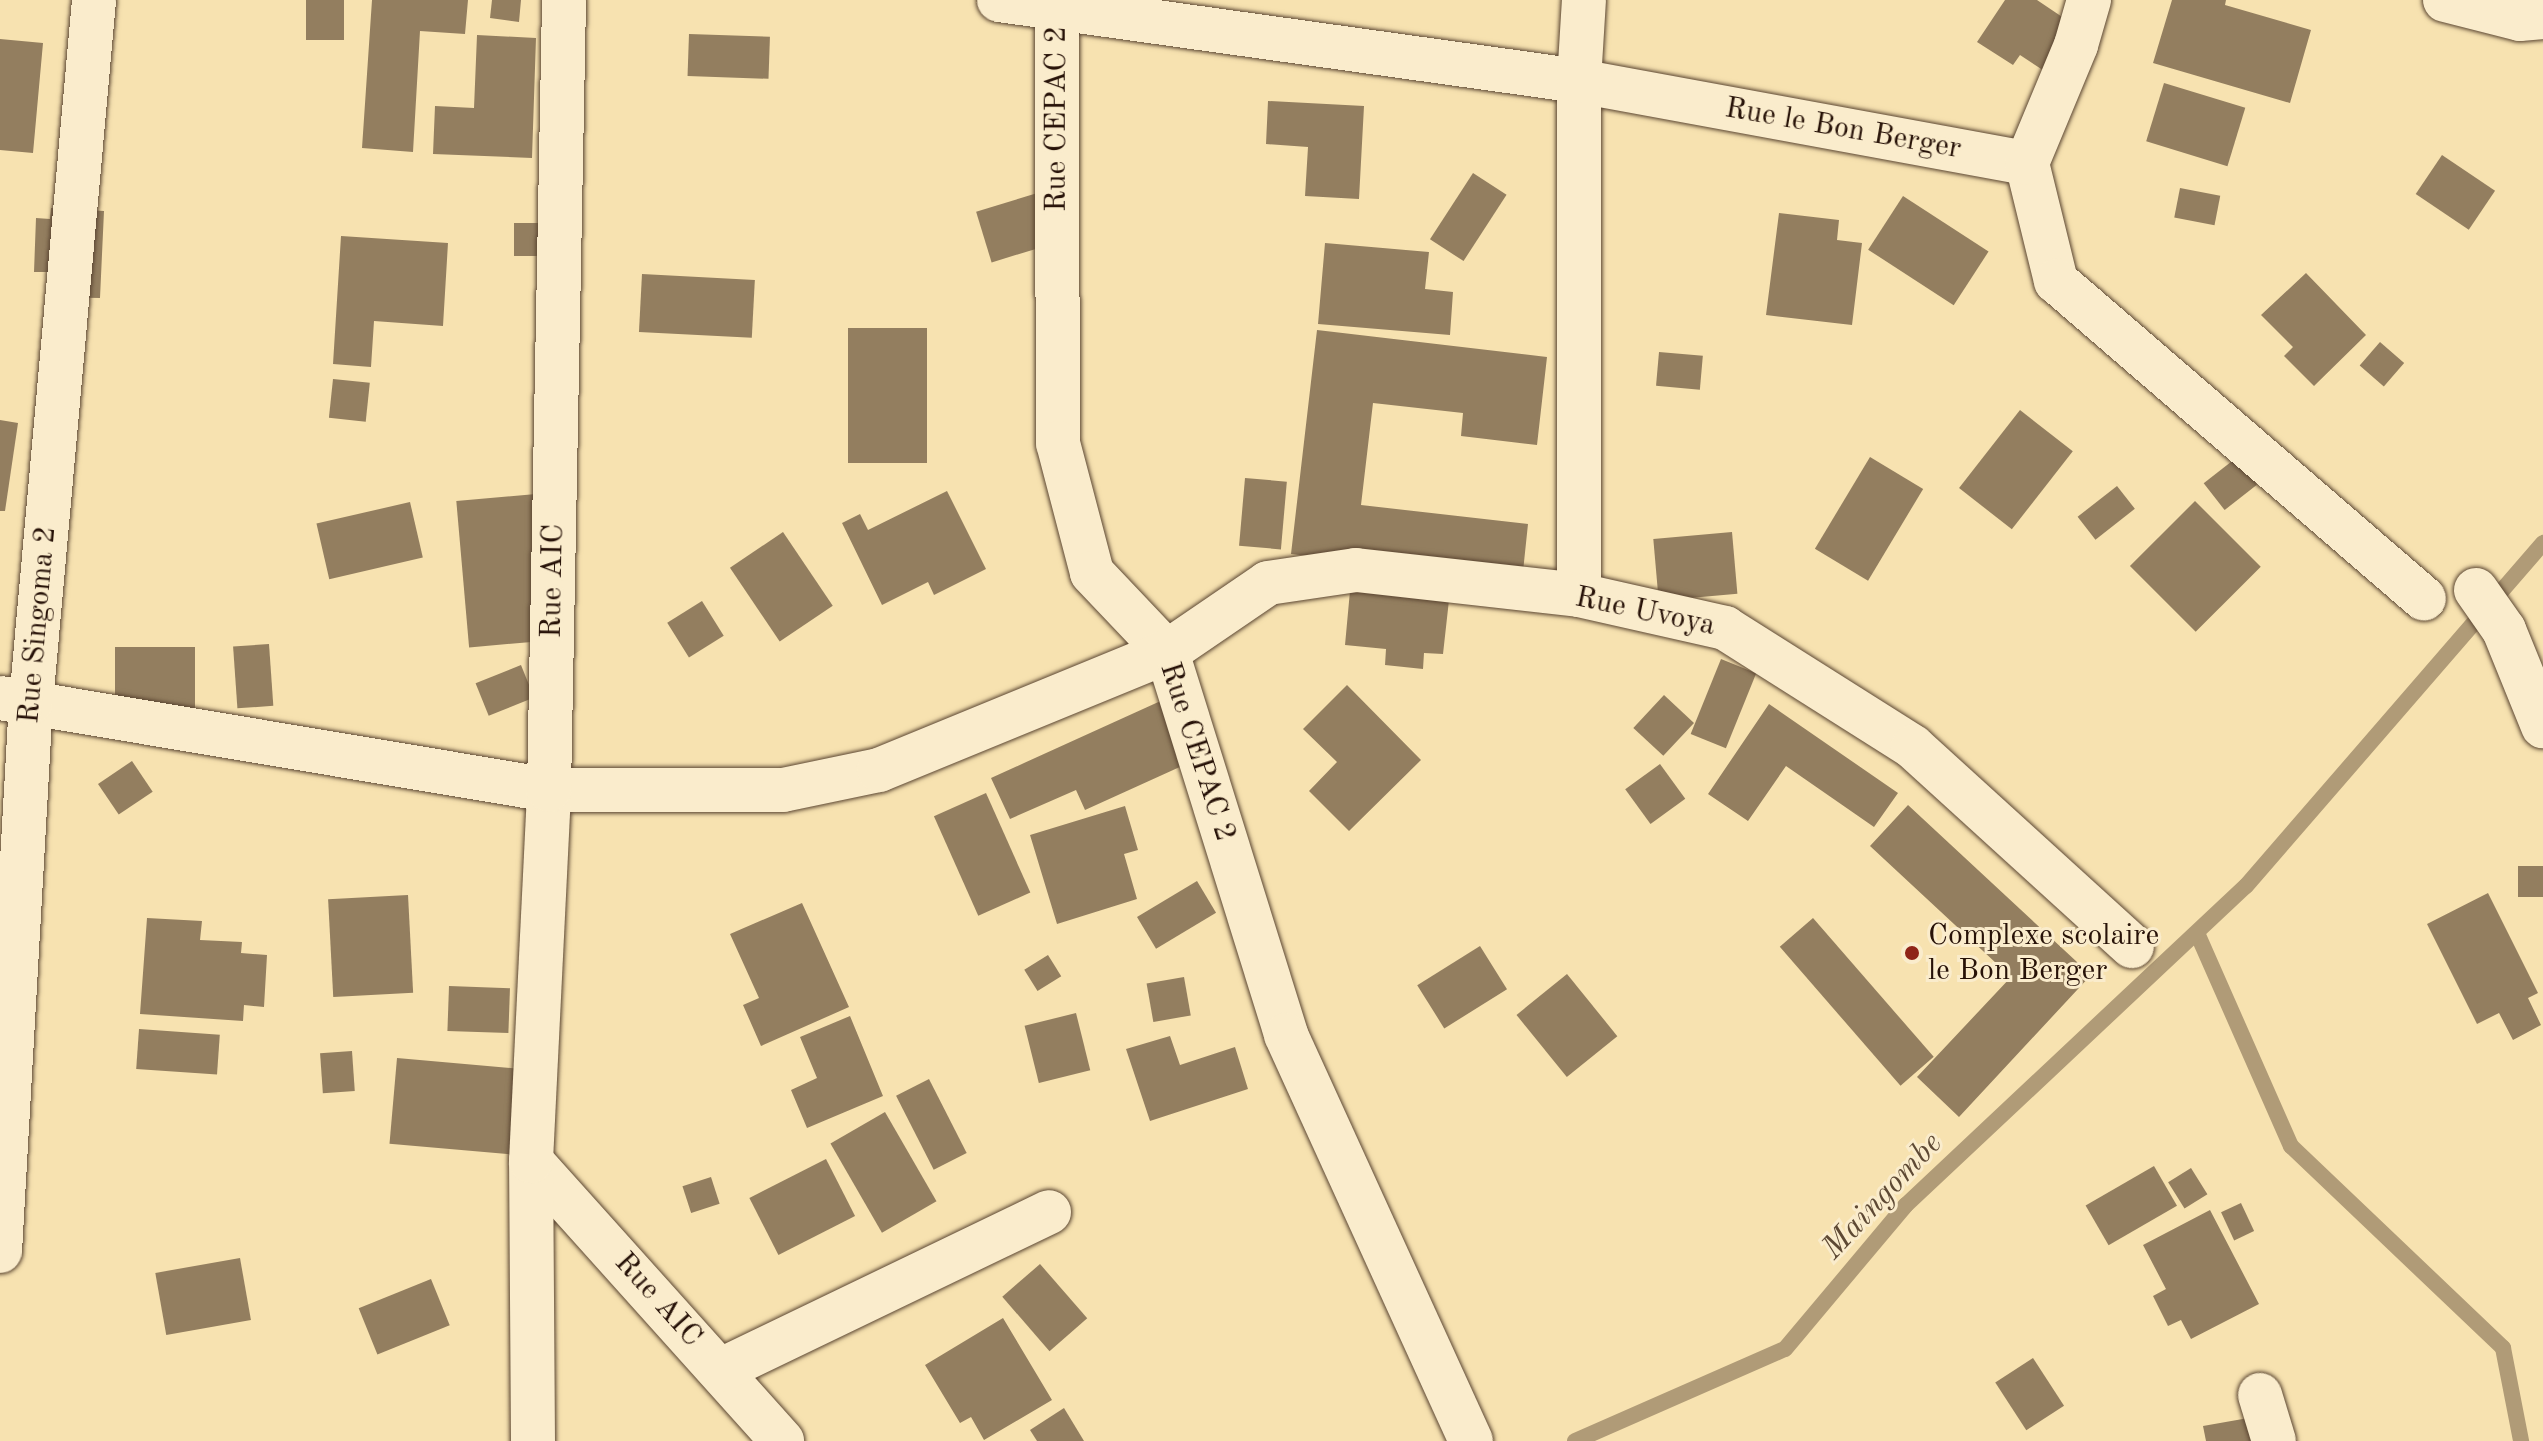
<!DOCTYPE html>
<html>
<head>
<meta charset="utf-8">
<style>
	body { margin:0 }
	#map { position:relative; width:2543px; height:1441px; overflow:hidden; background:#f7e2b0; font-family:"Old Standard TT",serif }
	div>[style] { position:absolute }
	[style*='--x'] { left:calc(var(--x)*1px); top:calc(var(--y)*1px); width:calc(var(--w)*1px); rotate:calc(var(--a)*1deg) }
	.stream>* { height:16px; margin:-8px; padding:0 8px; transform-origin:8px; border-radius:8px; background:#b09b77 }
	.building>* { inset:0; background:#937e5f; transform-origin:0 0 }
	.roads { filter:drop-shadow(0 0 2px #5b4632) drop-shadow(0 0 2px #5b4632) }
	.minor>* { height:44px; margin:-22px; padding:0 22px; transform-origin:22px; border-radius:22px; background:#faeccc }
	.dots>* { width:22px; height:22px; translate:-50% -50%; box-sizing:border-box; border:4px solid #faeccc; border-radius:50% }
	span { translate:-50% -50%; white-space:nowrap; text-align:center; line-height:1.15; -webkit-text-stroke:6px #faeccc; paint-order:stroke }
	.street-label { font-size:30px; color:#271208 }
	.poi-label { font-size:30px; color:#271208 }
	.left { translate:0 -50%; text-align:left }
	.water-label { font-size:32px; color:#5e4934; font-style:italic }
</style>
</head>
<body>
<div id="map">
	<div class="stream">
		<div style="--x:2197;--y:933;--w:233;--a:66.2"></div>
		<div style="--x:2291;--y:1146;--w:293;--a:43.6"></div>
		<div style="--x:2503;--y:1348;--w:95;--a:79"></div>
		<div style="--x:1575;--y:1441;--w:229;--a:-23.7"></div>
		<div style="--x:1785;--y:1349;--w:188;--a:-50"></div>
		<div style="--x:1906;--y:1205;--w:466;--a:-43.2"></div>
		<div style="--x:2246;--y:886;--w:454;--a:-49.1"></div>
	</div>
	<div class="building">
		<div style="left:306px;top:0;width:38px;height:40px"></div>
		<div style="clip-path:polygon(372px 0,468px 0,465px 34px,420px 31px,413px 152px,362px 148px)"></div>
		<div style="clip-path:polygon(492px 0,521px 0,519px 22px,490px 18px)"></div>
		<div style="clip-path:polygon(2005px 0,2037px 0,2086px 33px,2055px 78px,2020px 55px,2013px 65px,1977px 42px)"></div>
		<div style="clip-path:polygon(2172px 0,2226px 0,2225px 5px,2311px 30px,2290px 103px,2153px 63px)"></div>
		<div style="left:689px;top:34px;width:81px;height:42px;rotate:2deg"></div>
		<div style="clip-path:polygon(477px 35px,536px 38px,532px 158px,433px 154px,435px 106px,474px 108px)"></div>
		<div style="clip-path:polygon(0 39px,43px 43px,33px 153px,0 150px)"></div>
		<div style="left:2164px;top:83px;width:85px;height:61px;rotate:17deg"></div>
		<div style="clip-path:polygon(1268px 101px,1364px 106px,1359px 199px,1305px 196px,1308px 147px,1266px 144px)"></div>
		<div style="left:2442px;top:155px;width:64px;height:47px;rotate:34deg"></div>
		<div style="left:1473px;top:173px;width:40px;height:79px;rotate:33deg"></div>
		<div style="left:2180px;top:188px;width:41px;height:30px;rotate:11deg"></div>
		<div style="left:1044px;top:191px;width:53px;height:71px;rotate:73deg"></div>
		<div style="left:1903px;top:196px;width:102px;height:64px;rotate:33deg"></div>
		<div style="clip-path:polygon(51px 208px,104px 211px,100px 298px,46px 297px,48px 272px,34px 272px,36px 218px,50px 219px)"></div>
		<div style="clip-path:polygon(1779px 213px,1839px 220px,1837px 240px,1862px 243px,1852px 325px,1766px 315px)"></div>
		<div style="left:514px;top:223px;width:35px;height:33px"></div>
		<div style="clip-path:polygon(341px 236px,448px 243px,443px 326px,374px 321px,371px 367px,333px 364px)"></div>
		<div style="clip-path:polygon(1325px 243px,1429px 252px,1425px 289px,1453px 292px,1450px 335px,1318px 324px)"></div>
		<div style="clip-path:polygon(2306px 273px,2366px 335px,2314px 386px,2284px 356px,2293px 347px,2261px 315px)"></div>
		<div style="left:642px;top:274px;width:113px;height:58px;rotate:3deg"></div>
		<div style="left:848px;top:328px;width:79px;height:135px"></div>
		<div style="clip-path:polygon(1317px 330px,1547px 357px,1537px 445px,1461px 436px,1463px 413px,1373px 403px,1361px 505px,1528px 524px,1522px 581px,1291px 554px)"></div>
		<div style="left:2380px;top:342px;width:32px;height:31px;rotate:41deg"></div>
		<div style="left:1659px;top:352px;width:44px;height:34px;rotate:5deg"></div>
		<div style="left:333px;top:379px;width:37px;height:39px;rotate:6deg"></div>
		<div style="left:2020px;top:410px;width:67px;height:99px;rotate:38deg"></div>
		<div style="clip-path:polygon(0 420px,18px 423px,5px 511px,0 511px)"></div>
		<div style="left:1870px;top:457px;width:62px;height:107px;rotate:31deg"></div>
		<div style="left:2236px;top:458px;width:34px;height:41px;rotate:52deg"></div>
		<div style="left:1245px;top:478px;width:42px;height:68px;rotate:5deg"></div>
		<div style="left:2117px;top:486px;width:29px;height:50px;rotate:52deg"></div>
		<div style="clip-path:polygon(947px 491px,986px 569px,934px 595px,928px 582px,882px 605px,842px 523px,860px 514px,868px 530px)"></div>
		<div style="left:536px;top:494px;width:147px;height:80px;rotate:85deg"></div>
		<div style="left:2195px;top:501px;width:93px;height:92px;rotate:45deg"></div>
		<div style="left:410px;top:502px;width:57px;height:96px;rotate:77deg"></div>
		<div style="left:783px;top:532px;width:89px;height:64px;rotate:56deg"></div>
		<div style="left:1732px;top:532px;width:62px;height:79px;rotate:85deg"></div>
		<div style="clip-path:polygon(1351px 580px,1450px 591px,1443px 654px,1424px 653px,1423px 669px,1385px 665px,1386px 649px,1345px 645px)"></div>
		<div style="left:702px;top:601px;width:41px;height:41px;rotate:58deg"></div>
		<div style="left:269px;top:644px;width:62px;height:36px;rotate:86deg"></div>
		<div style="left:195px;top:647px;width:61px;height:80px;rotate:90deg"></div>
		<div style="left:1721px;top:659px;width:38px;height:81px;rotate:22deg"></div>
		<div style="left:521px;top:665px;width:35px;height:49px;rotate:68deg"></div>
		<div style="clip-path:polygon(1347px 685px,1421px 760px,1349px 831px,1309px 791px,1337px 762px,1303px 729px)"></div>
		<div style="clip-path:polygon(1176px 694px,1204px 756px,1085px 810px,1076px 790px,1010px 819px,991px 778px)"></div>
		<div style="left:1664px;top:695px;width:41px;height:45px;rotate:43deg"></div>
		<div style="clip-path:polygon(1769px 704px,1898px 793px,1874px 827px,1786px 766px,1748px 821px,1708px 794px)"></div>
		<div style="left:132px;top:761px;width:37px;height:41px;rotate:56deg"></div>
		<div style="left:1660px;top:764px;width:43px;height:43px;rotate:54deg"></div>
		<div style="left:986px;top:793px;width:109px;height:57px;rotate:66deg"></div>
		<div style="clip-path:polygon(1908px 805px,2091px 975px,1959px 1117px,1917px 1077px,2011px 977px,1870px 846px)"></div>
		<div style="clip-path:polygon(1125px 806px,1138px 850px,1124px 854px,1137px 899px,1057px 924px,1030px 835px)"></div>
		<div style="left:2543px;top:866px;width:31px;height:25px;rotate:90deg"></div>
		<div style="left:1197px;top:881px;width:37px;height:70px;rotate:59deg"></div>
		<div style="clip-path:polygon(2488px 893px,2538px 993px,2528px 998px,2541px 1025px,2513px 1040px,2499px 1013px,2477px 1024px,2427px 924px)"></div>
		<div style="left:408px;top:895px;width:98px;height:80px;rotate:87deg"></div>
		<div style="clip-path:polygon(802px 903px,849px 1007px,761px 1046px,743px 1005px,759px 998px,730px 934px)"></div>
		<div style="clip-path:polygon(147px 918px,202px 921px,200px 940px,242px 942px,241px 953px,267px 955px,264px 1007px,244px 1005px,243px 1021px,140px 1014px)"></div>
		<div style="left:1813px;top:918px;width:184px;height:44px;rotate:49deg"></div>
		<div style="left:1480px;top:946px;width:51px;height:74px;rotate:58deg"></div>
		<div style="left:1048px;top:955px;width:25px;height:28px;rotate:58deg"></div>
		<div style="left:1567px;top:974px;width:80px;height:65px;rotate:51deg"></div>
		<div style="left:1184px;top:977px;width:39px;height:38px;rotate:80deg"></div>
		<div style="left:449px;top:986px;width:61px;height:45px;rotate:2deg"></div>
		<div style="left:1076px;top:1013px;width:59px;height:53px;rotate:76deg"></div>
		<div style="clip-path:polygon(850px 1016px,883px 1096px,807px 1128px,791px 1090px,817px 1078px,800px 1037px)"></div>
		<div style="left:139px;top:1029px;width:81px;height:40px;rotate:4deg"></div>
		<div style="clip-path:polygon(1170px 1036px,1180px 1065px,1235px 1047px,1248px 1089px,1150px 1121px,1126px 1049px)"></div>
		<div style="left:352px;top:1051px;width:40px;height:32px;rotate:86deg"></div>
		<div style="left:397px;top:1058px;width:122px;height:86px;rotate:5deg"></div>
		<div style="left:929px;top:1079px;width:83px;height:37px;rotate:63deg"></div>
		<div style="left:885px;top:1112px;width:103px;height:63px;rotate:60deg"></div>
		<div style="left:826px;top:1159px;width:64px;height:86px;rotate:63deg"></div>
		<div style="left:2154px;top:1166px;width:46px;height:79px;rotate:60deg"></div>
		<div style="left:2191px;top:1168px;width:31px;height:27px;rotate:58deg"></div>
		<div style="left:711px;top:1177px;width:28px;height:30px;rotate:72deg"></div>
		<div style="left:2241px;top:1203px;width:31px;height:22px;rotate:65deg"></div>
		<div style="clip-path:polygon(2210px 1210px,2259px 1304px,2191px 1339px,2181px 1320px,2168px 1326px,2153px 1296px,2166px 1289px,2143px 1245px)"></div>
		<div style="left:240px;top:1258px;width:63px;height:86px;rotate:80deg"></div>
		<div style="left:1040px;top:1264px;width:72px;height:50px;rotate:49deg"></div>
		<div style="left:431px;top:1279px;width:50px;height:78px;rotate:68deg"></div>
		<div style="clip-path:polygon(1003px 1318px,1052px 1400px,984px 1440px,971px 1417px,960px 1423px,925px 1365px)"></div>
		<div style="left:2033px;top:1358px;width:57px;height:45px;rotate:57deg"></div>
		<div style="clip-path:polygon(1064px 1408px,1084px 1441px,1037px 1441px,1030px 1430px)"></div>
		<div style="clip-path:polygon(2254px 1417px,2258px 1441px,2206px 1441px,2203px 1426px)"></div>
	</div>
	<div class="roads">
		<div class="minor">
			<div style="--x:999;--y:0;--w:586;--a:7.95"></div>
			<div style="--x:1579;--y:81;--w:455;--a:10.4"></div>
			<div style="--x:1057;--y:0;--w:443;--a:89.9"></div>
			<div style="--x:1058;--y:443;--w:134;--a:75.3"></div>
			<div style="--x:1092;--y:573;--w:109;--a:46.5"></div>
			<div style="--x:1167;--y:652;--w:401;--a:72.7"></div>
			<div style="--x:1286;--y:1035;--w:446;--a:65.5"></div>
			<div style="--x:2445;--y:0;--w:77;--a:14.2"></div>
			<div style="--x:2520;--y:19;--w:23;--a:-5"></div>
			<div style="--x:2027;--y:163;--w:122;--a:76.2"></div>
			<div style="--x:2056;--y:281;--w:486;--a:40.8"></div>
			<div style="--x:2027;--y:163;--w:128;--a:-67.4"></div>
			<div style="--x:2076;--y:45;--w:47;--a:-73.9"></div>
			<div style="--x:2476;--y:590;--w:49;--a:55"></div>
			<div style="--x:2504;--y:630;--w:104;--a:67.9"></div>
			<div style="--x:1579;--y:595;--w:514;--a:-90"></div>
			<div style="--x:1579;--y:81;--w:81;--a:-86.5"></div>
			<div style="--x:0;--y:698;--w:557;--a:9.51"></div>
			<div style="--x:549;--y:790;--w:234;--a:0"></div>
			<div style="--x:783;--y:790;--w:98;--a:-11.8"></div>
			<div style="--x:879;--y:770;--w:311;--a:-22.3"></div>
			<div style="--x:1167;--y:652;--w:122;--a:-34.3"></div>
			<div style="--x:1268;--y:583;--w:89;--a:-8.4"></div>
			<div style="--x:1356;--y:570;--w:224;--a:6.4"></div>
			<div style="--x:1579;--y:595;--w:150;--a:12.7"></div>
			<div style="--x:1725;--y:628;--w:222;--a:32.3"></div>
			<div style="--x:1913;--y:747;--w:296;--a:42.3"></div>
			<div style="--x:531;--y:1161;--w:376;--a:48.1"></div>
			<div style="--x:0;--y:1251;--w:550;--a:-86.77"></div>
			<div style="--x:31;--y:702;--w:705;--a:-84.87"></div>
			<div style="--x:721;--y:1370;--w:364;--a:-25.7"></div>
			<div style="--x:2260;--y:1395;--w:48;--a:73.1"></div>
			<div style="--x:533;--y:1441;--w:280;--a:-90.4"></div>
			<div style="--x:531;--y:1161;--w:371;--a:-87.2"></div>
			<div style="--x:549;--y:790;--w:790;--a:-88.91"></div>
		</div>
	</div>
	<div class="dots">
		<div style="left:1912px;top:953px;background:#8f2418"></div>
	</div>
	<div class="street-label">
		<span style="left:1057px;top:119px;rotate:-90deg">Rue CEPAC 2</span>
		<span style="left:1843px;top:129px;rotate:10deg">Rue le Bon Berger</span>
		<span style="left:553px;top:581px;rotate:-89deg">Rue AIC</span>
		<span style="left:1645px;top:612px;rotate:12deg">Rue Uvoya</span>
		<span style="left:38px;top:625px;rotate:-85deg">Rue Singoma 2</span>
		<span style="left:1197px;top:752px;rotate:72deg">Rue CEPAC 2</span>
		<span style="left:658px;top:1300px;rotate:48deg">Rue AIC</span>
	</div>
	<div class="poi-label">
		<span class="left" style="left:1928px;top:953px">Complexe scolaire<br>le Bon Berger</span>
	</div>
	<div class="water-label">
		<span style="left:1883px;top:1197px;rotate:-47deg">Maingombe</span>
	</div>
</div>
</body>
</html>
